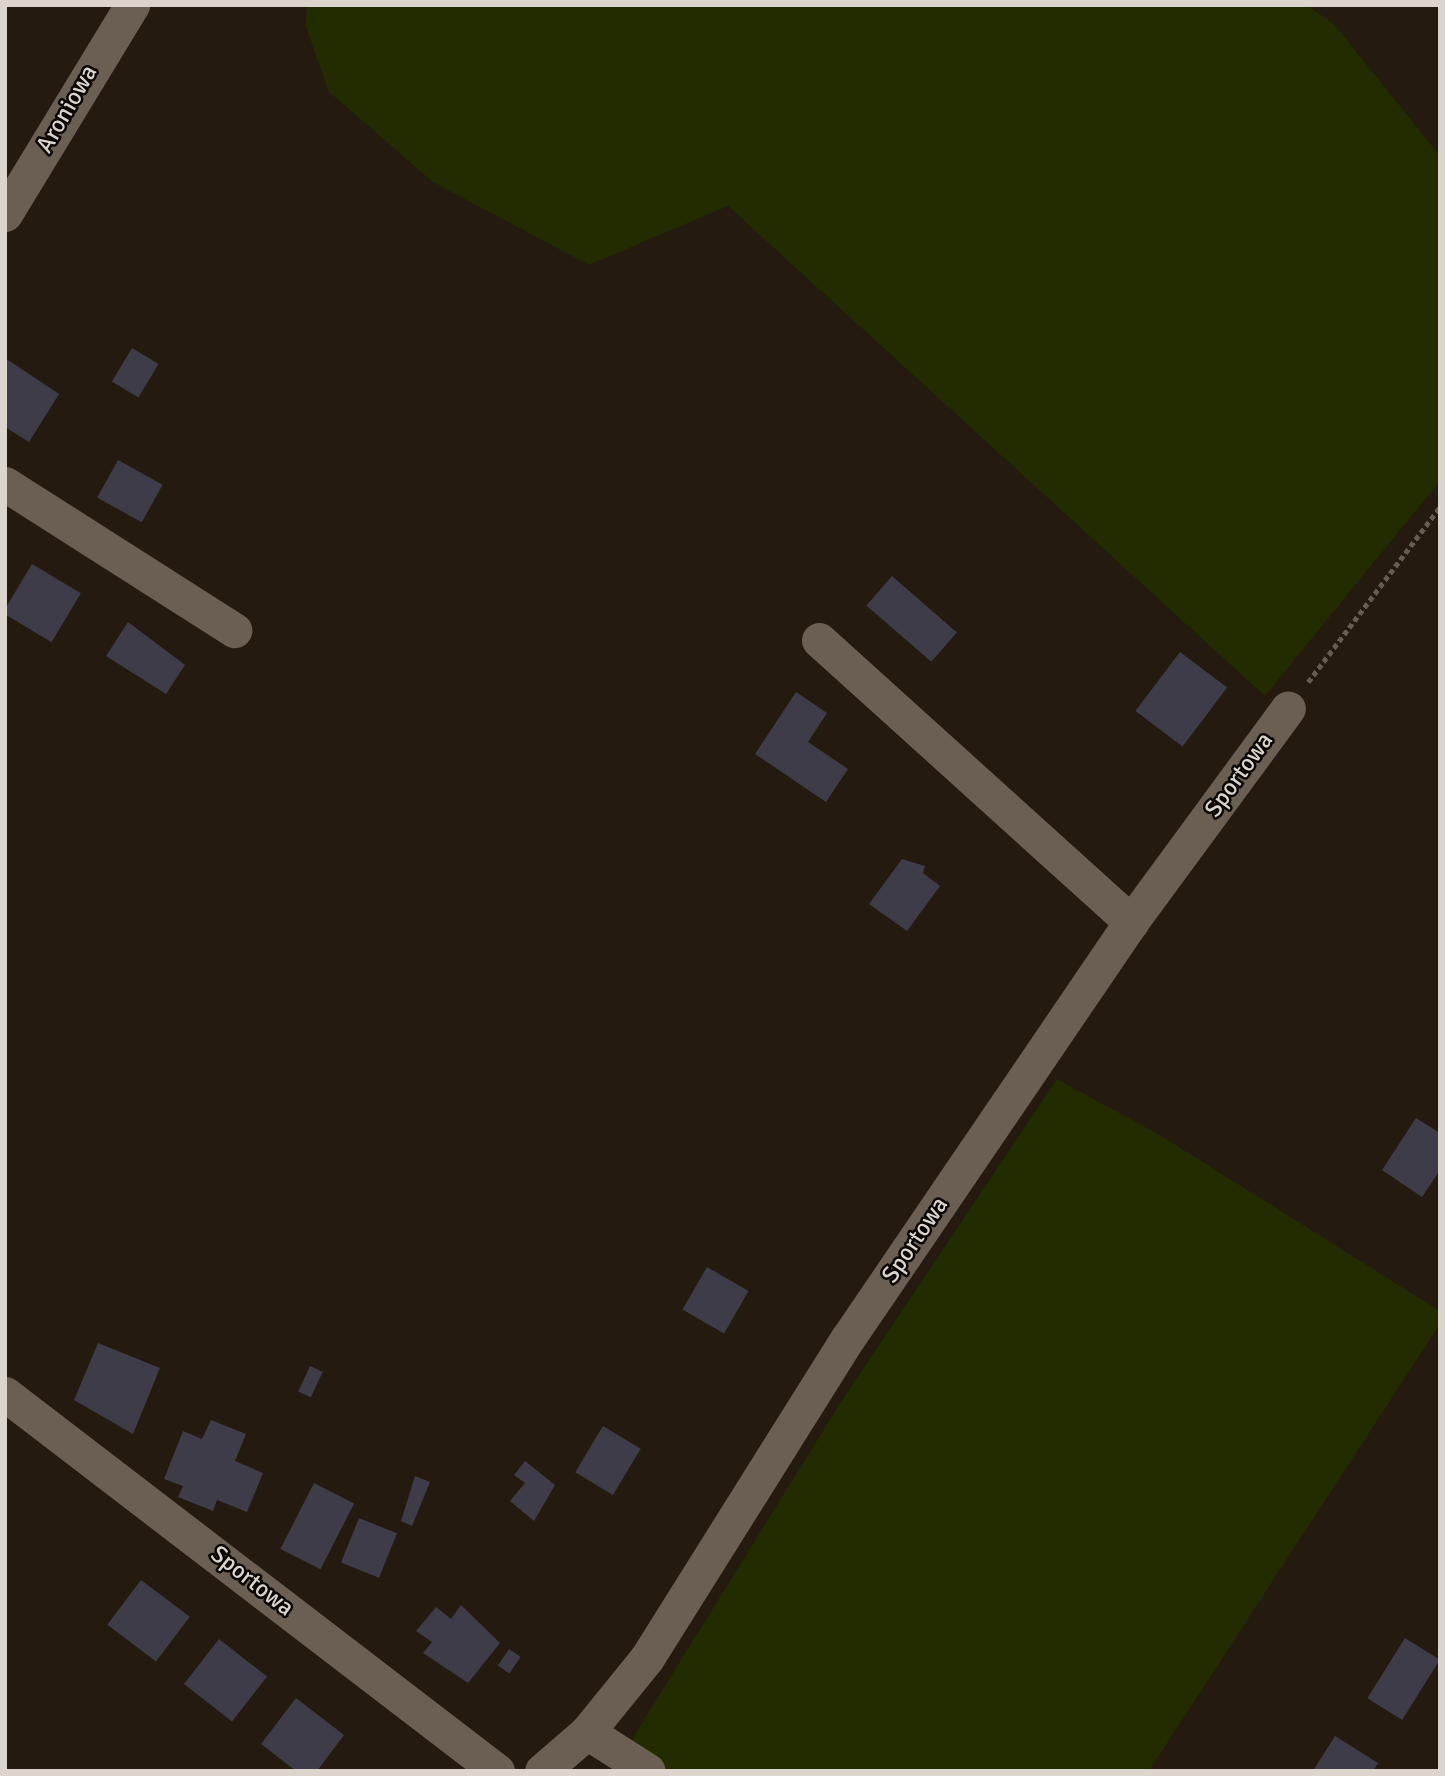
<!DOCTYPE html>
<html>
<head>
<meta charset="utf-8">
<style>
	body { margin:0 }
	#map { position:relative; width:1445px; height:1776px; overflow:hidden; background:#241a10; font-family:Signika,sans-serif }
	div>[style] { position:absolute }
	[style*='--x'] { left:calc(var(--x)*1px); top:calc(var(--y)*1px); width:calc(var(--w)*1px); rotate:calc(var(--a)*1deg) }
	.green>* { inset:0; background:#232b00 }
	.building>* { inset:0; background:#3f3c4a; transform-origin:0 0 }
	.path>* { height:4.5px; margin-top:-2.25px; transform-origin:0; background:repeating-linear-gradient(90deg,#655c53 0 5px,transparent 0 8.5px) }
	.minor>* { height:35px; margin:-17.5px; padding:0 17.5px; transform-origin:17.5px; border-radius:17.5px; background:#6b5f53 }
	span { translate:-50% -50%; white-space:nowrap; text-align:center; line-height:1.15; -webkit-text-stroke:5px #0a0603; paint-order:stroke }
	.street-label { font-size:24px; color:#dcd5ce }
	.frame { position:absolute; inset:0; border:7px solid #dcd5ce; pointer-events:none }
</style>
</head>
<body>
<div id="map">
	<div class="green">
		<div style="clip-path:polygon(307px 5px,1307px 5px,1334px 24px,1440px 156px,1440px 481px,1265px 696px,728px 206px,589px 265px,433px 182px,329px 92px,305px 24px)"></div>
		<div style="clip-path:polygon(1057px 1079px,1160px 1135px,1440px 1311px,1440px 1324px,1149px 1771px,671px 1771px,629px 1744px,839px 1405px)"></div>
	</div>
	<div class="building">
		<div style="left:132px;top:348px;width:31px;height:39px;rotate:31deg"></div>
		<div style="clip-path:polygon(5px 358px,59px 394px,29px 442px,5px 427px)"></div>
		<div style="left:118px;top:460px;width:51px;height:43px;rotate:29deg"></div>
		<div style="left:32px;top:564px;width:57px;height:57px;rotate:31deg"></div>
		<div style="left:892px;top:576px;width:86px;height:39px;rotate:41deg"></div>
		<div style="clip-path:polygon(128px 622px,185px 665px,166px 694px,106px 656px)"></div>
		<div style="left:1180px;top:652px;width:59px;height:74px;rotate:37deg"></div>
		<div style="clip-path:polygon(796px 692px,827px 713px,808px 742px,848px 769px,826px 802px,755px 754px)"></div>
		<div style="clip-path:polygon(902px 859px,925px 866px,923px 873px,940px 886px,907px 931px,869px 904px)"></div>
		<div style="clip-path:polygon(1416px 1118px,1440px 1133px,1440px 1170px,1422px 1197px,1382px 1170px)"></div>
		<div style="left:707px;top:1267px;width:48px;height:49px;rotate:30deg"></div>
		<div style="clip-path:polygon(98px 1343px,160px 1368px,133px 1434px,74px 1400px)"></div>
		<div style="left:310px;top:1366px;width:14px;height:28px;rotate:25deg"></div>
		<div style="clip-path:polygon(211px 1420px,246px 1434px,235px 1461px,263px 1473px,247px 1512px,217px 1500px,213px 1511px,178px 1497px,183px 1486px,164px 1479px,183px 1431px,202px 1439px)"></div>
		<div style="left:603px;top:1426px;width:44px;height:54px;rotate:31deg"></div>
		<div style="clip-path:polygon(525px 1461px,555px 1485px,534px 1521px,510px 1501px,525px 1483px,514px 1475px)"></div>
		<div style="clip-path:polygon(415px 1476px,430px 1482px,412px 1526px,401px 1521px)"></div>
		<div style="left:314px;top:1483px;width:45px;height:74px;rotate:27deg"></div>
		<div style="left:359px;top:1518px;width:41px;height:48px;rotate:22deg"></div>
		<div style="left:141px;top:1580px;width:61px;height:56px;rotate:37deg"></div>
		<div style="clip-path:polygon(461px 1605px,500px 1643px,468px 1683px,423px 1653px,432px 1642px,416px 1631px,436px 1607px,451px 1619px)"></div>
		<div style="left:1405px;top:1638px;width:41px;height:71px;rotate:32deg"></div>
		<div style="left:219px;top:1639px;width:61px;height:57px;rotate:38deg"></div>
		<div style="left:509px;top:1649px;width:14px;height:20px;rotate:34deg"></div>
		<div style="clip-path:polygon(296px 1698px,344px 1735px,317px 1771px,296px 1771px,261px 1744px)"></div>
		<div style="clip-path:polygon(1335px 1736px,1378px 1763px,1373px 1771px,1313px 1771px)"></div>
	</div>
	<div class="path">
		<div style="--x:1308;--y:682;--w:219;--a:-53"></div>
	</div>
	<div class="minor">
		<div style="--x:5;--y:214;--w:245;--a:-58.7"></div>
		<div style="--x:5;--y:484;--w:272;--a:32.5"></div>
		<div style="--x:819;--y:640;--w:421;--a:42.1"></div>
		<div style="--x:5;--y:1394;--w:620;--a:37.46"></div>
		<div style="--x:587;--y:1732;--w:72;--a:32.6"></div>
		<div style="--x:542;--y:1771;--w:60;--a:-40.9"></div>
		<div style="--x:587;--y:1732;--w:95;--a:-51"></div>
		<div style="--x:647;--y:1658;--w:378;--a:-57.9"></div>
		<div style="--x:848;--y:1338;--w:503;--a:-55.77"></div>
		<div style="--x:1131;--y:922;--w:265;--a:-53.7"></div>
	</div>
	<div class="street-label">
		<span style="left:67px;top:109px;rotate:-60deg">Aroniowa</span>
		<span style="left:1239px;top:775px;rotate:-54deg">Sportowa</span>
		<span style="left:915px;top:1240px;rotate:-56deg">Sportowa</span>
		<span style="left:252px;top:1581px;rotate:38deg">Sportowa</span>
	</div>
	<div class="frame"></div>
</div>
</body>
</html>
